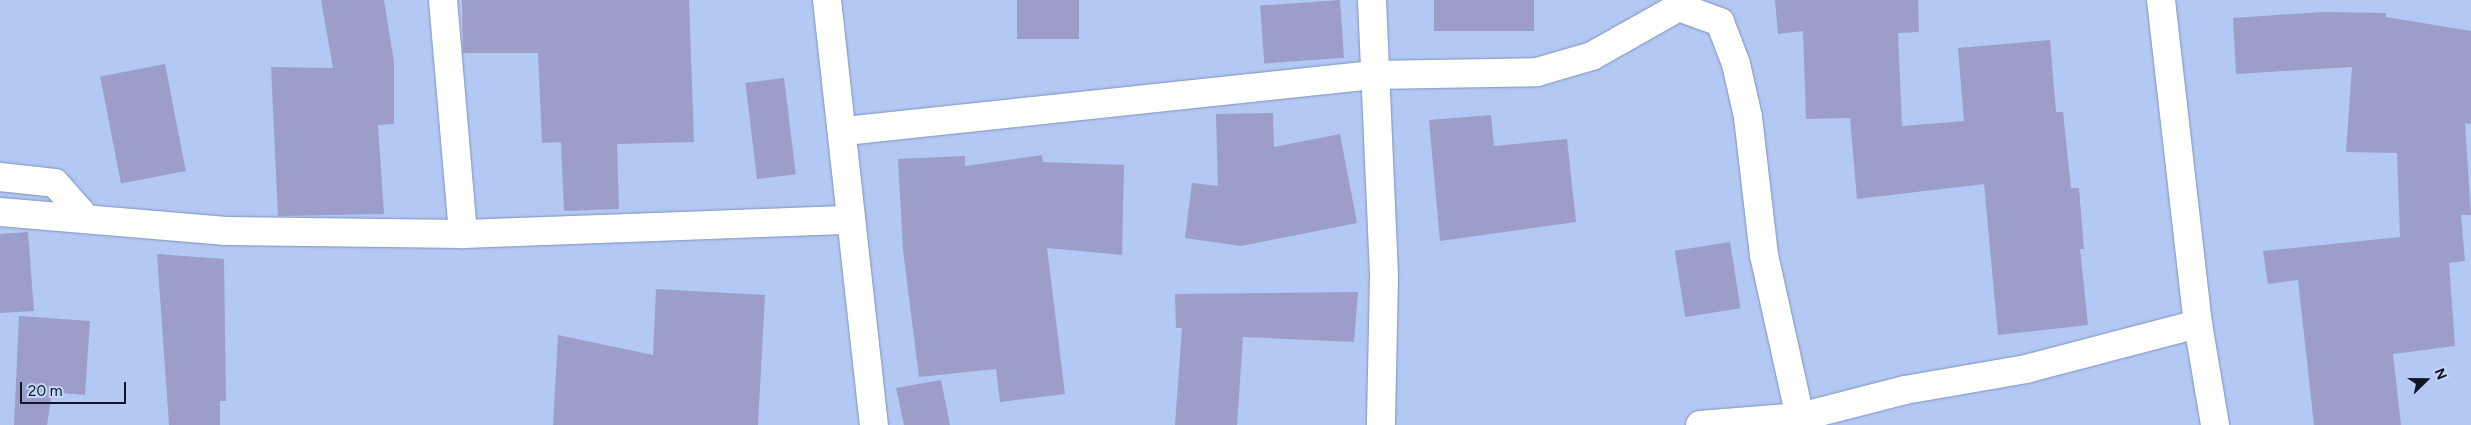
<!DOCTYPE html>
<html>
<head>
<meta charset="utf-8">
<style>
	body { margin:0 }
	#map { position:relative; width:2471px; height:425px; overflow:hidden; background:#b3c8f3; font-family:Figtree,sans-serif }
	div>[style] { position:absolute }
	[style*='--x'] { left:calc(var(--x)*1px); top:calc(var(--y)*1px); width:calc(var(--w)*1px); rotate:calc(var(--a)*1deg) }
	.building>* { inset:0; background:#9d9dca; transform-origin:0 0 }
	.roads { filter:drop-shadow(0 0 1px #7f93bc) drop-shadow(0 0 1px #7f93bc) }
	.minor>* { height:28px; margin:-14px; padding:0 14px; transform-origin:14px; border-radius:14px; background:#fff }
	span { translate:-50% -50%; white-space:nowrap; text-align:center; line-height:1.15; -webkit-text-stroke:4px #c4d5f8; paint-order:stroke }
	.north { position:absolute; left:2401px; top:355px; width:50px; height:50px; -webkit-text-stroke:4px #c4d5f8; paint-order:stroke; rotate:68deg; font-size:14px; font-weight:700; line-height:20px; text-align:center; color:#0f1626 }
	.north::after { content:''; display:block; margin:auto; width:18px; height:22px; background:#0f1626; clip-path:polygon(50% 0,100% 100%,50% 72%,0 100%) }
	.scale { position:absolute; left:20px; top:382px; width:106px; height:22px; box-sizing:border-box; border:2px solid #0f1626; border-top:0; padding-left:6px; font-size:15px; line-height:18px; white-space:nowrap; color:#0f1626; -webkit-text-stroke:4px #c4d5f8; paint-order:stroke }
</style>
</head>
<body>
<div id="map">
	<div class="building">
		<div style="clip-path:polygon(321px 0,384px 0,394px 62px,394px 124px,378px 125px,384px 214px,278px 216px,271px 67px,333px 68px)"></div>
		<div style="clip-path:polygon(462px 0,689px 0,694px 142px,617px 144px,619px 209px,564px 211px,561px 142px,542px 143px,538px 53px,463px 53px)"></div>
		<div style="left:1017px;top:0;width:62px;height:39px"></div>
		<div style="left:1340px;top:0;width:58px;height:80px;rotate:86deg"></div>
		<div style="left:1434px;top:0;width:100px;height:31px"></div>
		<div style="clip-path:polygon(1775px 0,1918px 0,1919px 32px,1898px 33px,1902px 126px,1964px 121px,1958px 48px,2050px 40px,2056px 112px,2063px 112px,2071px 188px,2079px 188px,2084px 249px,2080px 249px,2088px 325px,1998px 335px,1984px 184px,1857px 199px,1850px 118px,1806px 119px,1803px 31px,1778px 34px)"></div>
		<div style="clip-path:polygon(2323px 12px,2386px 13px,2386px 17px,2471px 31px,2471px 124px,2465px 123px,2471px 215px,2461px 215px,2465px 261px,2449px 263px,2455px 346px,2393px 354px,2401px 425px,2314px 425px,2298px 280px,2268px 284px,2263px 251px,2400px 237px,2397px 153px,2346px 152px,2352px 67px,2236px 74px,2233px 18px)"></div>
		<div style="left:165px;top:64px;width:109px;height:66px;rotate:79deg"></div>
		<div style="left:784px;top:78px;width:97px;height:39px;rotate:83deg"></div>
		<div style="clip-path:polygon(1273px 113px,1274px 147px,1340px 134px,1357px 223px,1241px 246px,1185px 238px,1192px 183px,1218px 186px,1216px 114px)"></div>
		<div style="clip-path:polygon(1491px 115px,1494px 146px,1567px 139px,1576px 222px,1440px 241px,1429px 120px)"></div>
		<div style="clip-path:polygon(1042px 155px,1043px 162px,1124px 165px,1122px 255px,1047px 248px,1065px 394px,1000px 402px,996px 369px,919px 377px,903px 250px,898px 159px,965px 156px,965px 166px)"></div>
		<div style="clip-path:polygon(28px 232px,34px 311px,0 313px,0 234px)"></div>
		<div style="left:1730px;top:242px;width:67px;height:56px;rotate:81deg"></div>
		<div style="clip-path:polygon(157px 254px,224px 259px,226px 401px,220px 401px,220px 425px,169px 425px)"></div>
		<div style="clip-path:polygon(656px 289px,765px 295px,758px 425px,553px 425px,558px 335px,653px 355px)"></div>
		<div style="clip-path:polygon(1358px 292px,1354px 342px,1243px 337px,1237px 425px,1175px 425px,1182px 328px,1176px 328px,1175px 294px)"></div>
		<div style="clip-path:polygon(19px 316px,90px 321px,85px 395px,52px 392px,47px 425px,14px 425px)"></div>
		<div style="clip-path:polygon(941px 380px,950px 425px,904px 425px,896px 388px)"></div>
	</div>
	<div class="roads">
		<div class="minor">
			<div style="--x:443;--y:0;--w:235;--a:85.1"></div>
			<div style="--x:827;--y:0;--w:428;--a:83.7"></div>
			<div style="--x:1372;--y:0;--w:277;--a:87.5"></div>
			<div style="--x:1384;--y:277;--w:148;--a:91.2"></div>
			<div style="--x:2161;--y:0;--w:326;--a:83.5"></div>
			<div style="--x:2198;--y:324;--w:102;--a:80.4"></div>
			<div style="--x:845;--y:131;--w:531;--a:-6.05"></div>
			<div style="--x:1373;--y:75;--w:164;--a:-1"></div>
			<div style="--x:1537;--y:72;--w:57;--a:-16.2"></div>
			<div style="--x:1592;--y:56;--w:100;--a:-29.4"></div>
			<div style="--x:1679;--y:7;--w:44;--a:20.1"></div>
			<div style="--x:1720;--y:22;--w:45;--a:69.1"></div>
			<div style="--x:1736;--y:64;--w:54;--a:77.2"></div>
			<div style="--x:1748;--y:117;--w:139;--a:83.4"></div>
			<div style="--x:1764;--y:255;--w:166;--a:77.5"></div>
			<div style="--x:0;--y:177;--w:55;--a:6.2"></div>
			<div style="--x:55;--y:183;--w:44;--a:48.7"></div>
			<div style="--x:0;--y:212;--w:227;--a:4.8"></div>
			<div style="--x:226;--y:231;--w:237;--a:0.7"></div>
			<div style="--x:463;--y:234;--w:388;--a:-2.1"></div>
			<div style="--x:1700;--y:425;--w:100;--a:-4.6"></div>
			<div style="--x:1800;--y:417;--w:108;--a:-14.4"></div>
			<div style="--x:1905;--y:390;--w:123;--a:-9.8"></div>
			<div style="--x:2026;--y:369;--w:178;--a:-14.7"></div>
		</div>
	</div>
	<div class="north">N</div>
	<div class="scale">20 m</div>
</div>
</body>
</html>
